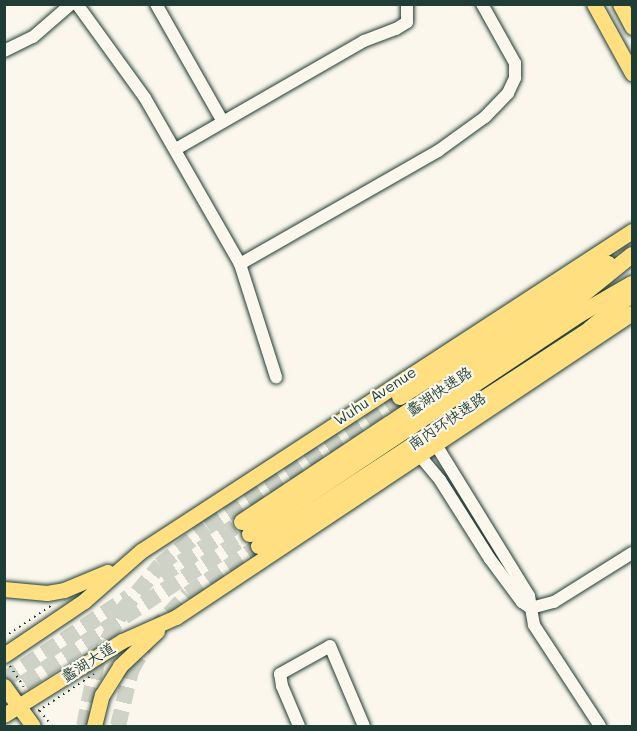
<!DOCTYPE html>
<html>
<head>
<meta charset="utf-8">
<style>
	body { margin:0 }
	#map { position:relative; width:637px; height:731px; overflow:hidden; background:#fbf7ec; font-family:Mali,"LXGW WenKai TC",sans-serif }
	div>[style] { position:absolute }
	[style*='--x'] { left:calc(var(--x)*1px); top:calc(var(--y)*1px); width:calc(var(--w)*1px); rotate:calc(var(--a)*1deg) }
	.highway-tunnel>* { height:16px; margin-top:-8px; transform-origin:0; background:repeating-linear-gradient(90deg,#cfd2c7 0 16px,transparent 0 24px) }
	.path>* { height:1.5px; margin-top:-0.75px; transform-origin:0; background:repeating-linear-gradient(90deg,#1f3d34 0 1.5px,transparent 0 6px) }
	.roads { filter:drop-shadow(0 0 2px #1f3d34) drop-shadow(0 0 2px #1f3d34) }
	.minor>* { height:12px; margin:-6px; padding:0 6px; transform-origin:6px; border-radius:6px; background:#fbf7ec }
	.major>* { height:15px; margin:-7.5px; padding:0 7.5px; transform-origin:7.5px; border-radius:7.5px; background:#ffdf80 }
	.highway>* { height:16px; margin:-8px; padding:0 8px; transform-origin:8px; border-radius:8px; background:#ffdf80 }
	span { translate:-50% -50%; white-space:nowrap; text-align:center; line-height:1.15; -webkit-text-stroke:4.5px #fbf7ec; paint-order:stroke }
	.street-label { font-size:15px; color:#1f3d34 }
	.frame { position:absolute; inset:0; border:6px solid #1f3d34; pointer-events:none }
</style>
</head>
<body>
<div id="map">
	<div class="highway-tunnel">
		<div style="--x:161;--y:576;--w:97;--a:-33.7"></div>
		<div style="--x:4;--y:680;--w:150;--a:-33.6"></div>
		<div style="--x:4;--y:696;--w:295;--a:-33.4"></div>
		<div style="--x:84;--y:726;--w:65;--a:-78.5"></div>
		<div style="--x:97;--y:662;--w:57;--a:-63.9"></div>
		<div style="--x:122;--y:611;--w:60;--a:-50.4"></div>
		<div style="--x:160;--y:565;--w:60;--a:-39"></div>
		<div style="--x:207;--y:527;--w:233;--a:-34"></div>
		<div style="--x:118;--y:726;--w:57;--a:-76.7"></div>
		<div style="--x:131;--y:671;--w:46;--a:-61.2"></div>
		<div style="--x:153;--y:631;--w:51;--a:-46.6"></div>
		<div style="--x:188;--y:594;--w:86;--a:-34.1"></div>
	</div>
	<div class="path">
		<div style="--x:4;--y:637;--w:58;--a:-33.7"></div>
		<div style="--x:10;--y:666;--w:25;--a:56"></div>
		<div style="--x:38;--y:711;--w:67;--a:-33.5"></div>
		<div style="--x:40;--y:711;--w:19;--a:51"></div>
	</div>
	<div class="roads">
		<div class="minor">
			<div style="--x:77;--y:4;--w:116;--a:54.1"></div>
			<div style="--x:145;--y:98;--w:191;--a:60.2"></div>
			<div style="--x:240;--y:264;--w:119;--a:72.3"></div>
			<div style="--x:156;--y:4;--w:133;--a:60.4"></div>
			<div style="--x:4;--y:51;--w:32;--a:-26"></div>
			<div style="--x:33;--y:37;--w:50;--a:-41"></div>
			<div style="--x:176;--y:149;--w:217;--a:-29.9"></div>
			<div style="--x:364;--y:41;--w:34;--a:-21"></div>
			<div style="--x:396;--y:29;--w:13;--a:-32"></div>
			<div style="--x:407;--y:22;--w:18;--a:-90"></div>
			<div style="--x:240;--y:264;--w:228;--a:-29.7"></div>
			<div style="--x:438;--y:151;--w:58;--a:-35.9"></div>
			<div style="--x:485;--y:117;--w:33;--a:-46"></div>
			<div style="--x:508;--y:93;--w:17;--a:-65"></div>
			<div style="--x:515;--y:78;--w:15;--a:-90"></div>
			<div style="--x:515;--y:63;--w:68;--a:-119.2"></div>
			<div style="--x:420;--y:456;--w:31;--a:50"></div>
			<div style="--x:440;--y:480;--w:93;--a:57.7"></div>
			<div style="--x:490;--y:559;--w:54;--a:53.3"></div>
			<div style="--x:522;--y:602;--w:11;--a:34"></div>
			<div style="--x:531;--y:608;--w:12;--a:-99"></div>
			<div style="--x:529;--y:596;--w:177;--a:-121.6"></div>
			<div style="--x:299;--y:726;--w:43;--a:-113"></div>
			<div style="--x:282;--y:686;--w:12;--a:-99"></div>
			<div style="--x:280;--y:674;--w:57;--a:-29.2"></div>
			<div style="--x:330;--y:646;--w:87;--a:67"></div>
			<div style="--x:600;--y:726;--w:121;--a:-123.2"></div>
			<div style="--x:534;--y:625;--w:17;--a:-100"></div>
			<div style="--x:531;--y:608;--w:24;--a:-15"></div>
			<div style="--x:554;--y:602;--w:92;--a:-32.1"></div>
		</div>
		<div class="major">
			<div style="--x:594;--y:4;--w:79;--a:61.2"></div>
			<div style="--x:620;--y:4;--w:26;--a:62"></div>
			<div style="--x:4;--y:589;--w:43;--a:5.3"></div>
			<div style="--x:47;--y:593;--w:17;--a:-10"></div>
			<div style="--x:64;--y:590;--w:47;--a:-22.7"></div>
			<div style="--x:4;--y:655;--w:97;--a:-34"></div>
			<div style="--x:84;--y:601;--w:76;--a:-41.3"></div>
			<div style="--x:141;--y:551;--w:586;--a:-33.09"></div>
			<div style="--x:4;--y:686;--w:49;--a:54.1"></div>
			<div style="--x:4;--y:715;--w:139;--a:-32.1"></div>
			<div style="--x:122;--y:641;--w:59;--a:-24"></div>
			<div style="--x:176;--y:617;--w:548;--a:-33.69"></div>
			<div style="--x:94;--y:726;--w:32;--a:-76"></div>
			<div style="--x:102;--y:695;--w:34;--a:-58"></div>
			<div style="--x:120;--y:666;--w:51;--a:-43.4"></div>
		</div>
		<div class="highway">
			<div style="--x:400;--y:397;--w:247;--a:-32.6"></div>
			<div style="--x:242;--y:522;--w:401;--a:-33.6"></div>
			<div style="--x:576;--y:300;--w:72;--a:-38.8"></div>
			<div style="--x:250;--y:534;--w:397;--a:-33.7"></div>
			<div style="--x:580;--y:314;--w:60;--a:-30"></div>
			<div style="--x:259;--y:546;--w:396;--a:-33.2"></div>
			<div style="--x:590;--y:329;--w:55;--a:-39.8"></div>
		</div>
	</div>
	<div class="street-label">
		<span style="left:439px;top:391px;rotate:-34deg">蠡湖快速路</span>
		<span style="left:375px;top:396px;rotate:-33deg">Wuhu Avenue</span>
		<span style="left:447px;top:421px;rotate:-34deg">南内环快速路</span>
		<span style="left:88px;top:662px;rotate:-32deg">蠡湖大道</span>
	</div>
	<div class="frame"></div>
</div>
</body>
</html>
